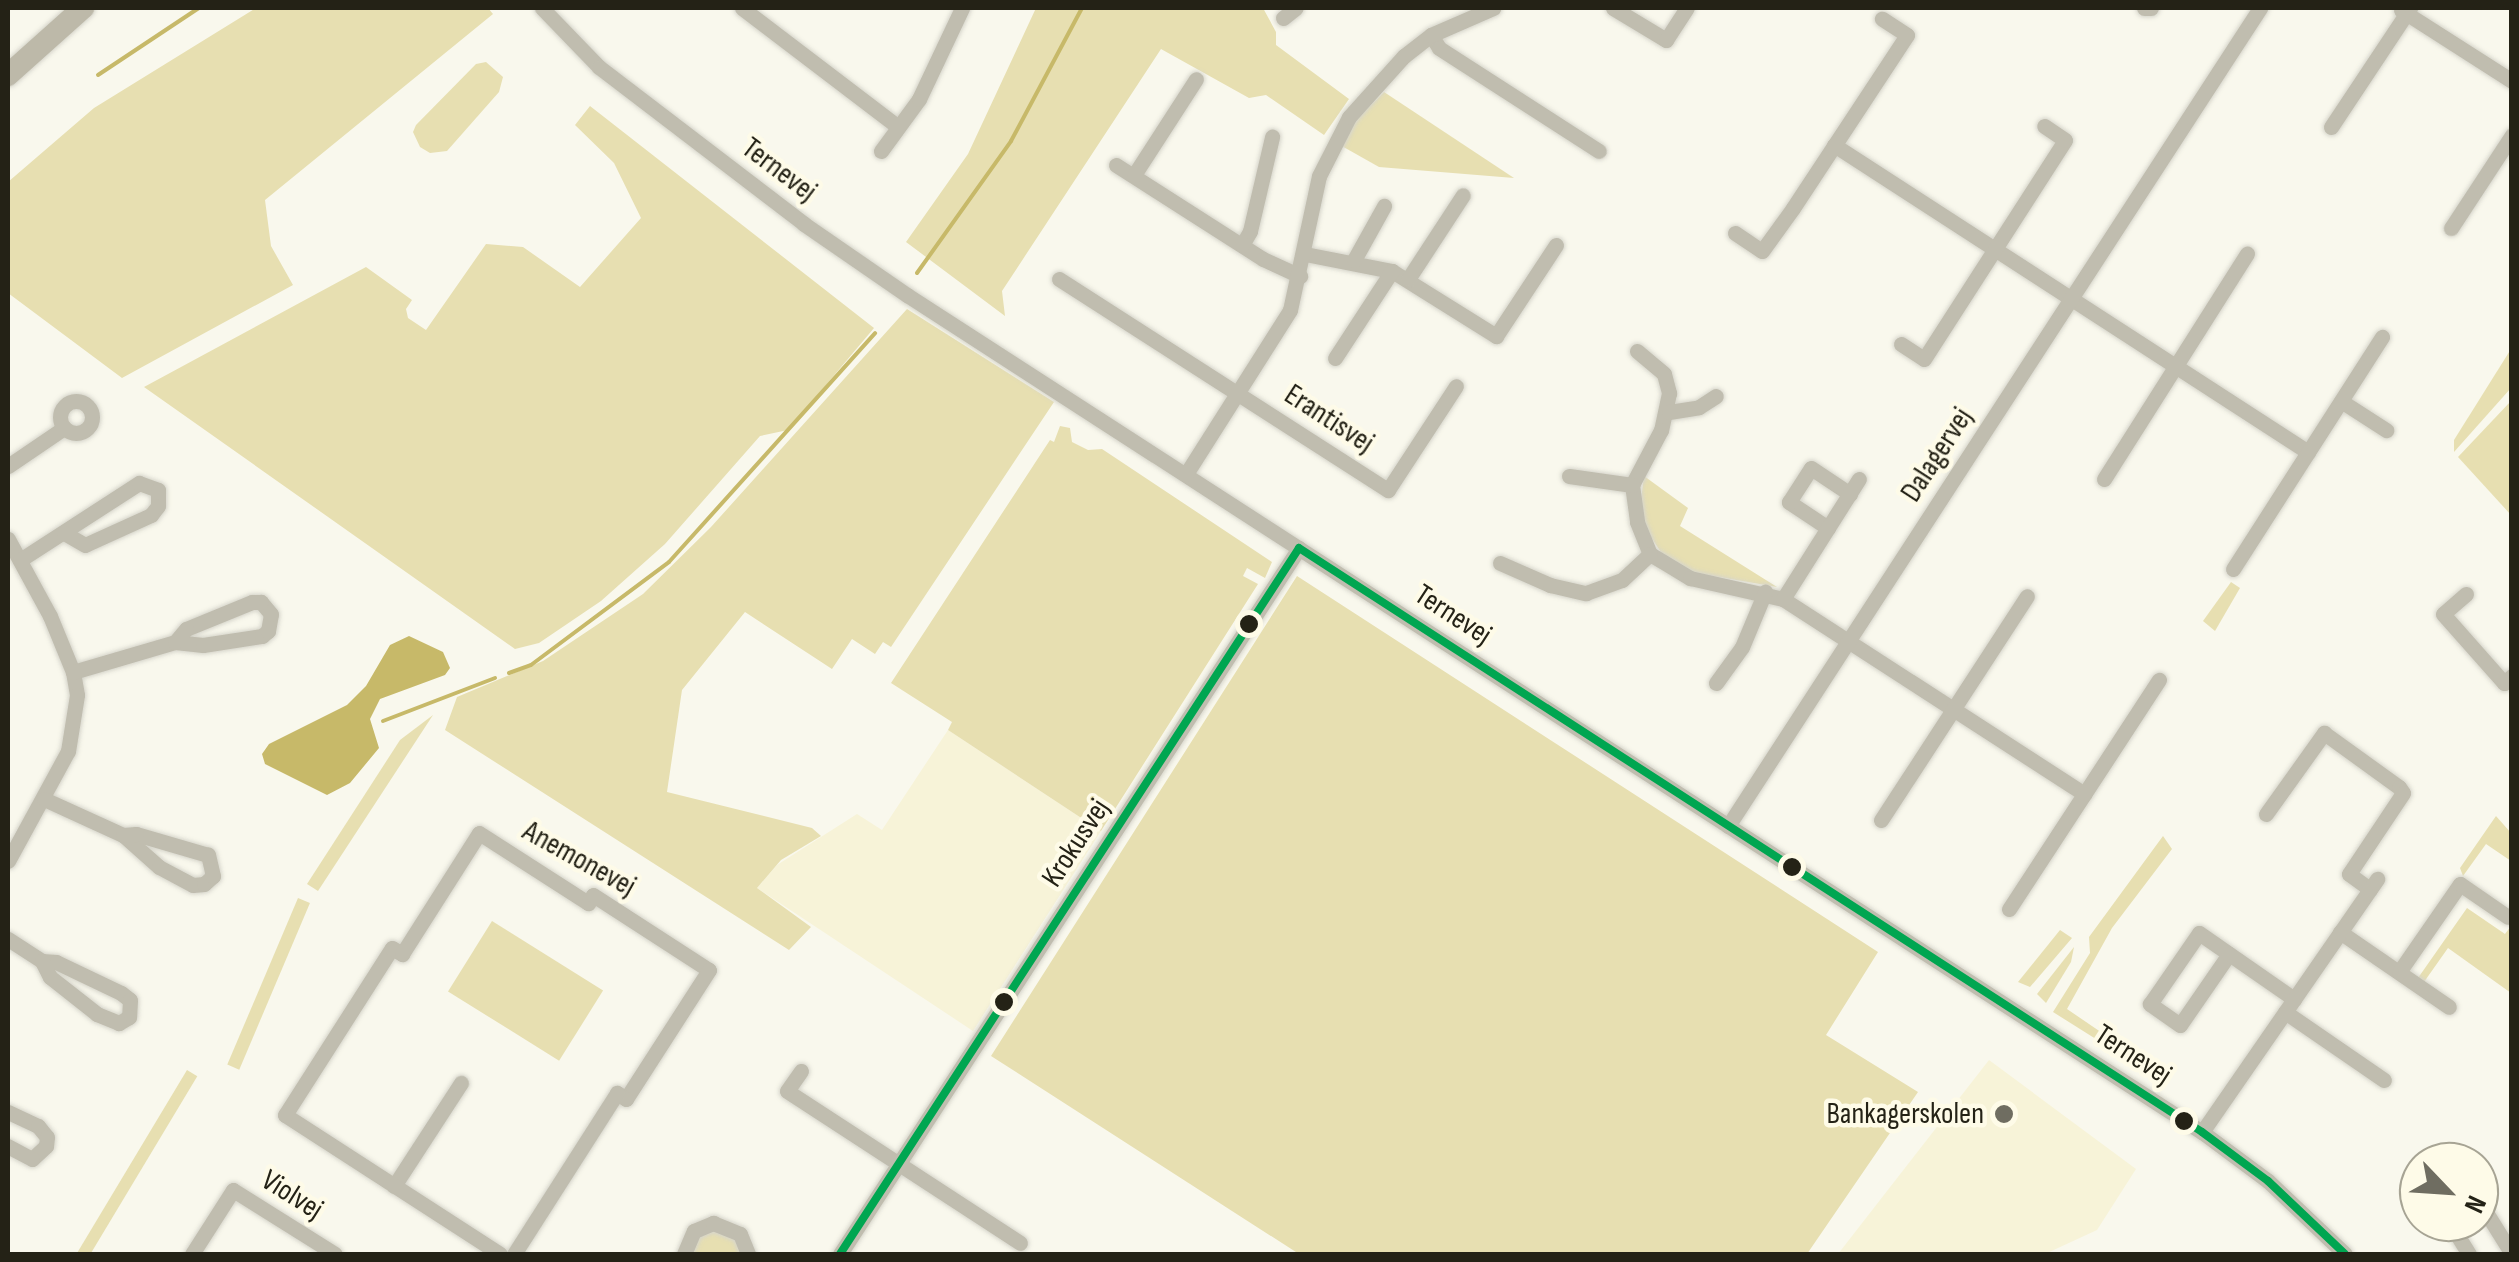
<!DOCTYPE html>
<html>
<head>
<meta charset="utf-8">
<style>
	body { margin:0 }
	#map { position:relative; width:2519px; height:1262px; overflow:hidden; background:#f9f8ed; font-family:"Sofia Sans Condensed",sans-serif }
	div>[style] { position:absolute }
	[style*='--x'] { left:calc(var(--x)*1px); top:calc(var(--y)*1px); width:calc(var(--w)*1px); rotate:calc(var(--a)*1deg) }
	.built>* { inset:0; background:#f7f3d8 }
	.green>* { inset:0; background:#e7dfb1; transform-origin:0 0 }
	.water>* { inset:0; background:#c7b969 }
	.stream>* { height:4px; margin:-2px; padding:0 2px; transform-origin:2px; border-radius:2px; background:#c7b969 }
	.roads { filter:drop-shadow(0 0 2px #d6d5cb) drop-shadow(0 0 2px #d6d5cb) }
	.minor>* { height:15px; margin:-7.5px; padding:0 7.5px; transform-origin:7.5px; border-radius:7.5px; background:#c0bdaf }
	.minor>.ring { margin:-7.5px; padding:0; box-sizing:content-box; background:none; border:15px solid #c0bdaf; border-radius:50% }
	.highway>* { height:22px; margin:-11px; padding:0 11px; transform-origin:11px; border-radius:11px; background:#bdb9a9 }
	.bus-1>* { height:8px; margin:-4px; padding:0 4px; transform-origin:4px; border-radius:4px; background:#00a651 }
	.dots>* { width:28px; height:28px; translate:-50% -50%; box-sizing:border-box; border:5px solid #fefbe8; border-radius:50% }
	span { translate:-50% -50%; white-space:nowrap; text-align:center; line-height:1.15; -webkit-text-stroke:9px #fefbe8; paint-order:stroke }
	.street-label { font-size:30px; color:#242216 }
	.poi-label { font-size:30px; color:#242216 }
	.right { translate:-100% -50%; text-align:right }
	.frame { position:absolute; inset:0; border:10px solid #242216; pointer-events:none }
	.north { position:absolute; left:2399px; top:1142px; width:100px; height:100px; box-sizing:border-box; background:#fefbe8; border:2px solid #a7a494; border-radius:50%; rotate:115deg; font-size:28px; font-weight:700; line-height:40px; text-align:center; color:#242216 }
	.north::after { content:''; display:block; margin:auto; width:35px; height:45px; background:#6f6d61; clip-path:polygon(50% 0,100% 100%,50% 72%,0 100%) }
</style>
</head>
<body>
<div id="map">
	<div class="built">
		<div style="clip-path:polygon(948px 730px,1101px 831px,973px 1031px,757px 888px,777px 865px,857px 814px,882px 830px)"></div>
		<div style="clip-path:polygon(1989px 1060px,2136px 1169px,2097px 1230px,2045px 1254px,1838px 1254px)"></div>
	</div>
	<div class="green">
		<div style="clip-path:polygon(256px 8px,488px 8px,493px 14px,265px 200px,271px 246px,293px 285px,122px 378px,8px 293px,8px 182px,94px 108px)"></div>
		<div style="clip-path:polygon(1036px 8px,1263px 8px,1276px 32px,1276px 45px,1349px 99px,1324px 135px,1266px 95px,1249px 98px,1161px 49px,1002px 291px,1005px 316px,906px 242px,968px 154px)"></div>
		<div style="clip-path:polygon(486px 62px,503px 77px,499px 92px,447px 151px,430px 153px,420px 147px,413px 132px,416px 125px,476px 64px)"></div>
		<div style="clip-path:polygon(1384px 92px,1514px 178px,1379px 167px,1340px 145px,1350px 126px)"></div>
		<div style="clip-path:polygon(590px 106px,874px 328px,788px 430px,760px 436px,665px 544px,601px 601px,539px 643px,515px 649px,144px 387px,366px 267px,412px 300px,406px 309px,408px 318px,426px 330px,486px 244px,523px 247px,580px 287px,641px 218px,614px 163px,575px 125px)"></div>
		<div style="clip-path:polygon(907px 309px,1054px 402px,891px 647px,883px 642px,875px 654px,852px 639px,832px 669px,745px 612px,682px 690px,667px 792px,812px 828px,821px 836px,781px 860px,757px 888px,811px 927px,789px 950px,445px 730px,457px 697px,543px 661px,643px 594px,711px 527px)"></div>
		<div style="clip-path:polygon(2511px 349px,2511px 388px,2454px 452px,2454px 440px)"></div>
		<div style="clip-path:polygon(2511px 401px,2511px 515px,2458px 457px)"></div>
		<div style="clip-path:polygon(1060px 426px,1070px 428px,1072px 442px,1088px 450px,1102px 449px,1272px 562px,1265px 578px,1247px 568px,1243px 576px,1258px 584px,1101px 831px,948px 730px,952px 722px,891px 683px,1050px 440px,1054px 442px)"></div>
		<div style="clip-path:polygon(1644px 476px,1688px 508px,1680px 526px,1777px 587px,1690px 572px,1664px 557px,1651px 537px,1640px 507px)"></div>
		<div style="clip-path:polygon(1297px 576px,1878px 952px,1826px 1035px,1918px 1092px,1807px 1254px,1299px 1254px,991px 1056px)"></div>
		<div style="clip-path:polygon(2231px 582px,2240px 588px,2215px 631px,2203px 621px)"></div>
		<div style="clip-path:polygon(433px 715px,318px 891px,307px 884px,400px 740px)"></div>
		<div style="clip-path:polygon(2496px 816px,2511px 833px,2511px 861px,2486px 844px,2463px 876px,2460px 868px)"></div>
		<div style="clip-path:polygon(2163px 836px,2172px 849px,2112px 928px,2067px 1009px,2111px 1039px,2107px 1046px,2053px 1012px,2090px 953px,2089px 937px)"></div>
		<div style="left:298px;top:898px;width:13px;height:181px;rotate:23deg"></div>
		<div style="clip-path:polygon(2467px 908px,2505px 934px,2511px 926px,2511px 993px,2448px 948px,2424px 982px,2418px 978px)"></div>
		<div style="left:492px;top:921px;width:131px;height:83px;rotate:32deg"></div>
		<div style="clip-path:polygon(2060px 930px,2072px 938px,2030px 987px,2018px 982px)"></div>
		<div style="clip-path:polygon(2074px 947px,2071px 962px,2046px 1003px,2037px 994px)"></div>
		<div style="left:187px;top:1070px;width:12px;height:219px;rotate:31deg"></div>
		<div style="clip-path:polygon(714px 1228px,731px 1233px,743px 1254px,690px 1254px,698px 1235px)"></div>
	</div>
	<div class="water">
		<div style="clip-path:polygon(409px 636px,443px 652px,450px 668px,445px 675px,380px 699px,370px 719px,379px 748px,350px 783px,327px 795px,265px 764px,262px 754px,269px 744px,347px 705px,366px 686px,390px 645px)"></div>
	</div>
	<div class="stream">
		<div style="--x:98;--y:75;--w:121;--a:-33.6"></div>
		<div style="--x:917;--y:273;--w:162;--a:-54.5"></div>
		<div style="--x:1011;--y:141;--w:151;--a:-61.9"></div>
		<div style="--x:509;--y:673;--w:23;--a:-20"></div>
		<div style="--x:531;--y:665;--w:172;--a:-36.7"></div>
		<div style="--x:669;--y:562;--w:308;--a:-48"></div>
		<div style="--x:383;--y:721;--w:120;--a:-21"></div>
	</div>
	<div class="roads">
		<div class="minor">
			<div style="--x:542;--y:8;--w:82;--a:46"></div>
			<div style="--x:599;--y:67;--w:258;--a:37.4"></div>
			<div style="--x:804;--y:224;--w:125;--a:34.6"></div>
			<div style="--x:907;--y:295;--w:1542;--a:32.88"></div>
			<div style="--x:2202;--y:1132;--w:82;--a:36.6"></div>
			<div style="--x:2268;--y:1181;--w:106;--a:43.5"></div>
			<div style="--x:742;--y:8;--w:196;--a:37.3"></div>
			<div style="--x:1613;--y:8;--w:62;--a:31.1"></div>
			<div style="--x:1666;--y:40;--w:38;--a:-57"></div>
			<div style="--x:2144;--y:8;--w:7;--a:0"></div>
			<div style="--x:2401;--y:10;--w:132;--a:32.6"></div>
			<div style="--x:1283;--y:18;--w:16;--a:-38"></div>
			<div style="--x:1431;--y:35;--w:15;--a:58"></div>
			<div style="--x:1439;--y:48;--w:190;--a:32.8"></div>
			<div style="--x:2331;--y:127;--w:143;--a:-56.4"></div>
			<div style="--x:1834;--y:145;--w:565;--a:32.93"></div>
			<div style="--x:881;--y:151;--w:64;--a:-53.8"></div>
			<div style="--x:919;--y:99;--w:101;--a:-64.7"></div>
			<div style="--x:1116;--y:165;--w:174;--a:32.6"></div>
			<div style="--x:1263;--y:259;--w:41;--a:24.7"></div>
			<div style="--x:1134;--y:175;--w:114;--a:-57.1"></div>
			<div style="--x:2451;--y:228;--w:111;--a:-56.7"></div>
			<div style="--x:1735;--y:233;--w:32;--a:34"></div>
			<div style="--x:1762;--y:251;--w:53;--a:-54.2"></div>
			<div style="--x:1793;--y:208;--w:207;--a:-56.6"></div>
			<div style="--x:1907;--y:35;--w:30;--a:-147"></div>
			<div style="--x:1242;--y:245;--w:16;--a:-60"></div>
			<div style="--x:1250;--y:231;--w:97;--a:-76.8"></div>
			<div style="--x:1305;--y:254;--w:89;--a:11.1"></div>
			<div style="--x:1392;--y:271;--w:123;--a:32"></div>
			<div style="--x:1496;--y:336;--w:109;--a:-56.6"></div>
			<div style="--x:1354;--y:260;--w:62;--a:-60.9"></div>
			<div style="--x:1059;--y:279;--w:391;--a:32.7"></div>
			<div style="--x:1388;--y:490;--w:124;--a:-56.8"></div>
			<div style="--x:1408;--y:279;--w:100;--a:-56.8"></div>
			<div style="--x:1901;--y:344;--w:27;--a:33"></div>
			<div style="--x:1924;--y:359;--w:260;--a:-57.2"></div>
			<div style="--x:2065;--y:140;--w:25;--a:-146"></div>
			<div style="--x:1637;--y:351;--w:35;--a:40"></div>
			<div style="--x:1664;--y:374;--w:20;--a:75"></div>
			<div style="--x:1669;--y:393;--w:38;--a:102"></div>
			<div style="--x:1661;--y:430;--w:62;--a:117.8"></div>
			<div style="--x:1632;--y:485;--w:37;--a:82"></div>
			<div style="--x:1637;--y:522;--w:35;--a:68"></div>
			<div style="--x:1650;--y:554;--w:47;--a:31"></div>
			<div style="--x:1690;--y:578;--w:95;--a:12.7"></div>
			<div style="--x:1783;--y:599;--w:359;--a:32.9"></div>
			<div style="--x:1335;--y:358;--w:104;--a:-56.8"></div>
			<div class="ring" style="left:60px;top:401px;width:17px;height:17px"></div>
			<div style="--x:2341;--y:401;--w:54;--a:32.8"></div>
			<div style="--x:1669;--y:412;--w:30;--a:-9"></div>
			<div style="--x:1699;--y:407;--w:20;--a:-33"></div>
			<div style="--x:8;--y:466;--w:68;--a:-34.2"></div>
			<div style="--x:1186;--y:474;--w:194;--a:-57.6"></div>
			<div style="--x:1290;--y:310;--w:137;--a:-77.8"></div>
			<div style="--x:1319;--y:176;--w:66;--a:-63"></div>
			<div style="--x:1349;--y:117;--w:82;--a:-48"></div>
			<div style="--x:1404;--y:56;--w:34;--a:-38"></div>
			<div style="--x:1431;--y:35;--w:68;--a:-23.5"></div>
			<div style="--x:1569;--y:476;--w:64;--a:8.1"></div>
			<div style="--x:2104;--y:479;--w:267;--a:-57.6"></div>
			<div style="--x:1828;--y:528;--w:47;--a:-146.3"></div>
			<div style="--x:1789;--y:502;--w:40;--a:-57.1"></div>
			<div style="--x:1811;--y:468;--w:47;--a:33.7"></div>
			<div style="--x:8;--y:539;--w:88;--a:61.4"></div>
			<div style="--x:50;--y:616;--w:61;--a:67.7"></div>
			<div style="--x:73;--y:672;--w:23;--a:80"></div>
			<div style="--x:77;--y:695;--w:57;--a:99.1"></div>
			<div style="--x:68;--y:751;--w:125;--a:118.6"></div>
			<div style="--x:20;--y:560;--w:142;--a:-32.9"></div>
			<div style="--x:139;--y:483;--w:20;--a:20"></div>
			<div style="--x:158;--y:490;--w:16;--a:90"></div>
			<div style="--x:158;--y:506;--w:11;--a:128"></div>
			<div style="--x:151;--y:515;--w:72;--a:155.6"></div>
			<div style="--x:85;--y:545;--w:24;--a:-150"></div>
			<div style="--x:1500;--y:563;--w:55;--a:23.7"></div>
			<div style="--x:1550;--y:585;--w:37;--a:13"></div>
			<div style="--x:1586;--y:593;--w:38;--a:-20"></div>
			<div style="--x:1622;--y:580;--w:38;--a:-43"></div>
			<div style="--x:2233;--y:569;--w:276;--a:-57.3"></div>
			<div style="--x:2466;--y:594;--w:30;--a:139"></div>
			<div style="--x:2443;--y:614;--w:92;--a:48.5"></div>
			<div style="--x:2504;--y:683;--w:11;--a:-41"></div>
			<div style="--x:1783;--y:599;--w:142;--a:-57.7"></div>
			<div style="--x:73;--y:672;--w:106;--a:-16.4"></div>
			<div style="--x:175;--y:642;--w:28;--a:6"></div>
			<div style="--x:203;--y:645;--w:60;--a:-8.7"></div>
			<div style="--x:262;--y:636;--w:8;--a:-40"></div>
			<div style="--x:268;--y:631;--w:17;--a:-80"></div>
			<div style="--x:271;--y:614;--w:16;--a:-130"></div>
			<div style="--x:261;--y:602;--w:9;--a:180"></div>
			<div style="--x:252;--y:602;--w:71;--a:157.8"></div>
			<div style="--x:186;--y:629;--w:17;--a:130"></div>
			<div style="--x:1716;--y:683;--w:44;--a:-54.2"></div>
			<div style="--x:1742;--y:647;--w:60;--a:-67.3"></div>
			<div style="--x:44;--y:799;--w:87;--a:24.5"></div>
			<div style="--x:123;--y:835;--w:48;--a:41.6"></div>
			<div style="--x:159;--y:867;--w:38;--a:28"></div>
			<div style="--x:193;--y:885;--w:11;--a:-5"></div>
			<div style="--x:204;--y:884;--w:12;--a:-42"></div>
			<div style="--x:213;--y:876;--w:22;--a:-103"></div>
			<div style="--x:208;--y:855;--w:75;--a:-163.7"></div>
			<div style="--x:136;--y:834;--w:13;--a:176"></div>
			<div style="--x:2266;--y:814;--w:100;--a:-54.4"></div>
			<div style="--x:2324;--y:733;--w:92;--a:35.8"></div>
			<div style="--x:2399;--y:787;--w:7;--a:56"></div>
			<div style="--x:2403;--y:793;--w:97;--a:123.7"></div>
			<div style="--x:2349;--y:874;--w:26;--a:36"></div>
			<div style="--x:1881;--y:820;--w:267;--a:-56.9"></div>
			<div style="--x:1728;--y:826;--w:976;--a:-56.96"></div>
			<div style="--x:2009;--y:909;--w:274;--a:-56.8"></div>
			<div style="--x:2340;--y:932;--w:132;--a:34.5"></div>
			<div style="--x:8;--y:939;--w:40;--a:32.9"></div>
			<div style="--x:42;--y:961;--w:14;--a:4"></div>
			<div style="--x:56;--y:962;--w:72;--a:25.5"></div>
			<div style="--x:121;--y:993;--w:11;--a:38"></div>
			<div style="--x:130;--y:1000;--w:17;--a:93"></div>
			<div style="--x:129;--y:1017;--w:12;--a:149"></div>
			<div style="--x:119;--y:1023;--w:24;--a:-158"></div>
			<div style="--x:97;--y:1014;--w:60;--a:-141.8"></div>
			<div style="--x:50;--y:977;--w:18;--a:-117"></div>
			<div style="--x:2229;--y:954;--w:86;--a:124.6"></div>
			<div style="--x:2180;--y:1025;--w:37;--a:-145"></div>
			<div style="--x:2150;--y:1004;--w:86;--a:-55.4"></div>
			<div style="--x:2199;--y:933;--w:116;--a:34.8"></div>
			<div style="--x:2399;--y:972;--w:107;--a:-55.3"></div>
			<div style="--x:2460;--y:884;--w:58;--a:34.5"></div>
			<div style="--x:2285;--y:1012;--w:120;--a:34.5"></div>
			<div style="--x:801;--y:1071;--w:24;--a:125"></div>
			<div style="--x:787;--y:1091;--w:278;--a:33.1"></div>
			<div style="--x:8;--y:1112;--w:33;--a:25"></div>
			<div style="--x:38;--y:1126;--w:14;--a:51"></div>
			<div style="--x:47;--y:1137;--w:9;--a:96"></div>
			<div style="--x:46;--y:1146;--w:19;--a:137"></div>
			<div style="--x:32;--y:1159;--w:27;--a:-152"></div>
			<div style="--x:2202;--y:1132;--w:308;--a:-55.3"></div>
			<div style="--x:394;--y:1186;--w:123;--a:-57"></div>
			<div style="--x:2479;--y:1201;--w:62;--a:58.1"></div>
			<div style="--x:2449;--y:1222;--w:38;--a:58"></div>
			<div style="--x:192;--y:1254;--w:76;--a:-57.4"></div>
			<div style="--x:233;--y:1190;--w:120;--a:32.1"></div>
			<div style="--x:500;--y:1254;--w:256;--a:-147.1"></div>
			<div style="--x:285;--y:1115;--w:198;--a:-57.4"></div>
			<div style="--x:392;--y:948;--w:12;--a:31"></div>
			<div style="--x:402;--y:954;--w:143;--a:-57.5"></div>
			<div style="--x:479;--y:833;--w:130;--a:32.7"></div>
			<div style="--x:588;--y:903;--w:9;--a:-58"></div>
			<div style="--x:593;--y:895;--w:138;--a:32.9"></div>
			<div style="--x:709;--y:970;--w:153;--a:122.8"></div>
			<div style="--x:626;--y:1099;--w:11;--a:-146"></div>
			<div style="--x:617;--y:1093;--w:191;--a:122.6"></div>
			<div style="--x:684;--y:1254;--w:25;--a:-67"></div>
			<div style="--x:694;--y:1231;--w:21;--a:-23"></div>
			<div style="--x:713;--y:1223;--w:29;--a:22"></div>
			<div style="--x:740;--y:1234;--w:22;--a:68"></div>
			<div style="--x:840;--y:1254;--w:842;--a:-56.97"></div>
		</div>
		<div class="highway">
			<div style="--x:8;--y:75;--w:101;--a:-41.8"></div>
		</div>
	</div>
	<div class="bus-1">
		<div style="--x:840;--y:1254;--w:842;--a:-56.97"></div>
		<div style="--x:1299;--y:548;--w:1075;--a:32.89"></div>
		<div style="--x:2202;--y:1132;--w:82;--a:36.6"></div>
		<div style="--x:2268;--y:1181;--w:106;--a:43.5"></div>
	</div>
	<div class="dots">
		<div style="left:1249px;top:624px;background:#242216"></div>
		<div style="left:1792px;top:867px;background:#242216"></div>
		<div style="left:1004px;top:1002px;background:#242216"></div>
		<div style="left:2004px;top:1114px;background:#6f6d61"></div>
		<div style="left:2184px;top:1121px;background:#242216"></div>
	</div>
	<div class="street-label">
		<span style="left:779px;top:170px;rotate:37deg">Ternevej</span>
		<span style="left:1329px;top:419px;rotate:33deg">Erantisvej</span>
		<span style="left:1937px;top:455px;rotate:-57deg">Dalagervej</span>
		<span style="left:1453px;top:615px;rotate:33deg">Ternevej</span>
		<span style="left:1076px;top:843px;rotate:-57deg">Krokusvej</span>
		<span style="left:579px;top:859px;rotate:29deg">Anemonevej</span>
		<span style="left:2133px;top:1055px;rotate:33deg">Ternevej</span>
		<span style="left:292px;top:1195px;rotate:32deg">Violvej</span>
	</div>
	<div class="poi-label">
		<span class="right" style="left:1984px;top:1114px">Bankagerskolen</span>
	</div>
	<div class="frame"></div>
	<div class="north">N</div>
</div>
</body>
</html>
